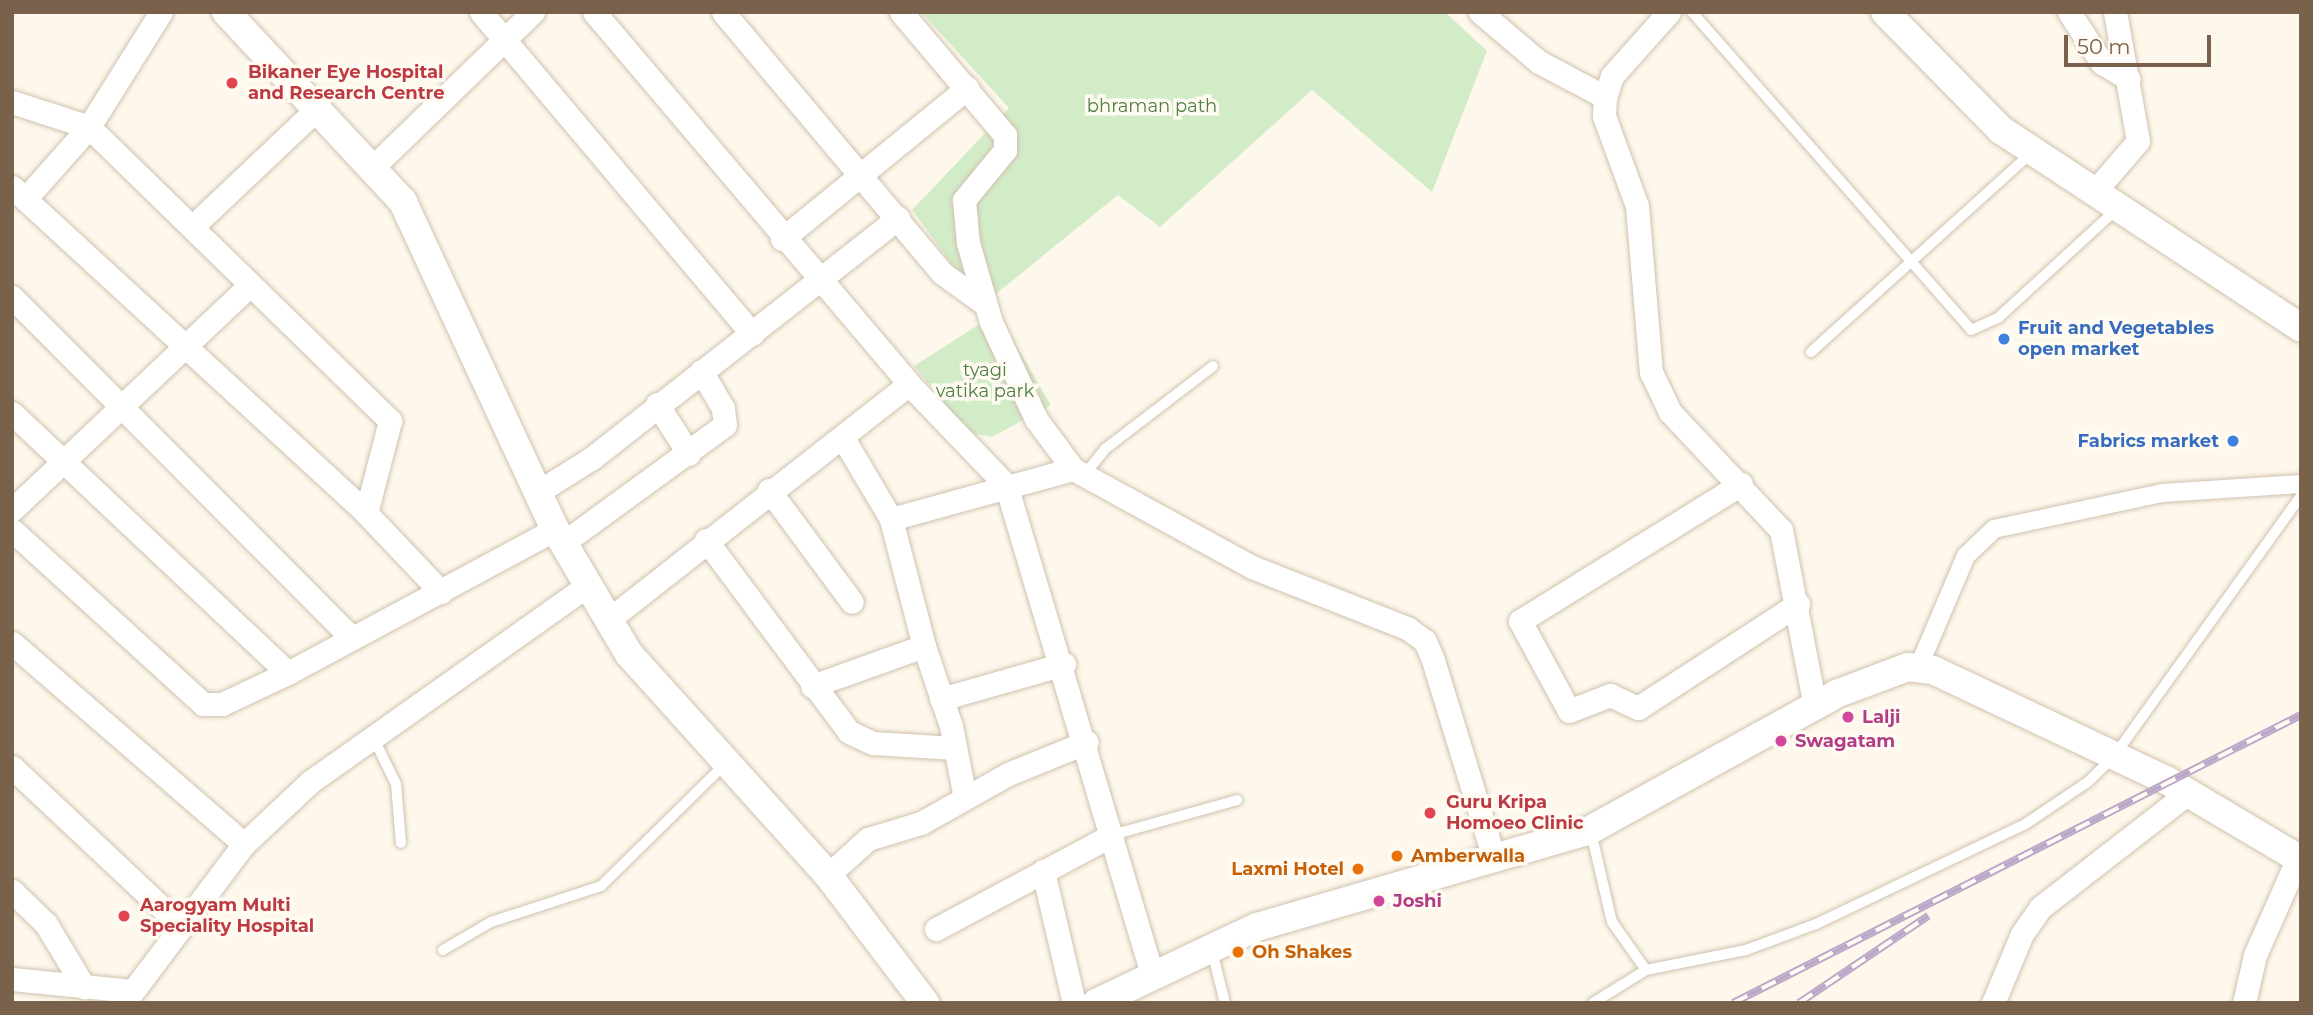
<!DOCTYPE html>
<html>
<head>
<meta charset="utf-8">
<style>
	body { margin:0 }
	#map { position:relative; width:2313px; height:1015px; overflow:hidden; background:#fdf8eb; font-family:Montserrat,sans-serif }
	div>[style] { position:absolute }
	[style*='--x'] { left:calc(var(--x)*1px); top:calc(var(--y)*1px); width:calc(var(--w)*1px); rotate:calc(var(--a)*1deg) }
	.green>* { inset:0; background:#d3ecc8 }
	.roads { filter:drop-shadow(0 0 2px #d0c1af) drop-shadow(0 0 2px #d0c1af) }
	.service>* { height:10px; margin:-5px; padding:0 5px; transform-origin:5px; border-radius:5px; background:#fff }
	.pedestrian>* { height:18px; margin:-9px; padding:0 9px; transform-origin:9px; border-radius:9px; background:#fff }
	.minor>* { height:23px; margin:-11.5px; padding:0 11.5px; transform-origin:11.5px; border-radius:11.5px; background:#fff }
	.tertiary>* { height:28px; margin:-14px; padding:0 14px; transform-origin:14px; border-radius:14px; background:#fff }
	.rail>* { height:8px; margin-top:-4px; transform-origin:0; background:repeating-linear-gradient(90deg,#fffbf2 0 16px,#bca7c9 0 32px); box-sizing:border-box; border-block:2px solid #bca7c9 }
	.dots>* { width:19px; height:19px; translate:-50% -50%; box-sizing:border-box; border:4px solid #fffbf2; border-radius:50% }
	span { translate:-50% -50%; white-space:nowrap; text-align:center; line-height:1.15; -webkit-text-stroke:7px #fffbf2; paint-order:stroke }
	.health-label { font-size:18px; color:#be3a42; font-weight:700 }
	.left { translate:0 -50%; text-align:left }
	.park-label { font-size:18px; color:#4f7f43 }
	.shop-label { font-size:18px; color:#366cbe; font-weight:700 }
	.right { translate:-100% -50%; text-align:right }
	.hotel-label { font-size:18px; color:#b23c85; font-weight:700 }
	.food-label { font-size:18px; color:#c56008; font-weight:700 }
	.frame { position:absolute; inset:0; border:14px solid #79614c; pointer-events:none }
	.scale { position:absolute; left:2064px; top:35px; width:147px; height:32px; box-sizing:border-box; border:4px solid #79614c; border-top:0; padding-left:9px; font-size:21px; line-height:24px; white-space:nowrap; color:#79614c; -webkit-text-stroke:5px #fffbf2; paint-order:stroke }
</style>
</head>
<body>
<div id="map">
	<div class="green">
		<div style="clip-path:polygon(921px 12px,1445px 12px,1487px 51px,1432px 192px,1312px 90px,1160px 227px,1118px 195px,982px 305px,912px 210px,1009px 108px)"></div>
		<div style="clip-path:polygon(997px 313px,1051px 405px,992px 437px,969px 433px,914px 366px)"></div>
	</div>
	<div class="roads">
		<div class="service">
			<div style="--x:1692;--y:12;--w:423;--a:48.7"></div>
			<div style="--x:1971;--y:330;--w:30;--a:-24"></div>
			<div style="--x:1998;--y:318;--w:163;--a:-42.5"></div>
			<div style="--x:1811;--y:352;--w:297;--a:-42.1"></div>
			<div style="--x:1085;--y:474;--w:32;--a:-51"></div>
			<div style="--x:1105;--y:449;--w:136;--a:-37.5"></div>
			<div style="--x:373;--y:737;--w:52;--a:63.9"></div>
			<div style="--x:396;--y:784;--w:59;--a:85.2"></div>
			<div style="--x:1591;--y:832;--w:92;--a:76.9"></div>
			<div style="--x:1612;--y:922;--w:59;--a:54.7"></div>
			<div style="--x:1646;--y:970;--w:102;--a:-11.3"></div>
			<div style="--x:1746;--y:950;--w:75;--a:-20.4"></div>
			<div style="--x:1816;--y:924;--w:230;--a:-25.5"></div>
			<div style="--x:2024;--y:825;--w:78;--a:-34.1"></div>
			<div style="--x:2089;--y:781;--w:35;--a:-45"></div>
			<div style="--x:2114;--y:756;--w:320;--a:-54.3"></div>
			<div style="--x:1112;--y:835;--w:130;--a:-15.6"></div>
			<div style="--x:443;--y:950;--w:56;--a:-30.3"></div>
			<div style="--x:491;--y:922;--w:116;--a:-18.1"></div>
			<div style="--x:601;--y:886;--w:174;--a:-44.5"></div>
			<div style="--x:1212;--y:951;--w:54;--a:76"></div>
			<div style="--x:1593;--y:1003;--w:62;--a:-31.9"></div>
		</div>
		<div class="pedestrian">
			<div style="--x:1919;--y:666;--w:120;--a:-66.9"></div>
			<div style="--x:1966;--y:556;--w:39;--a:-44"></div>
			<div style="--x:1994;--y:529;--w:172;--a:-12.1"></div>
			<div style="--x:2162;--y:493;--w:139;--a:-3.7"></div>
		</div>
		<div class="minor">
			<div style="--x:161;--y:12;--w:136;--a:122.1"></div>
			<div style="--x:89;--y:127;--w:421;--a:44.3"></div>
			<div style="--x:390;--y:421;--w:95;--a:104.6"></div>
			<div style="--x:481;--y:12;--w:421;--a:49.9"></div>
			<div style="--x:594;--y:12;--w:487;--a:49.7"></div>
			<div style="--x:909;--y:384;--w:384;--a:141.9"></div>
			<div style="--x:723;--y:12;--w:341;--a:50"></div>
			<div style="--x:942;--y:273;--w:53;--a:35.8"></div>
			<div style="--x:901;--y:12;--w:161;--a:49.8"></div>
			<div style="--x:1005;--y:135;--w:15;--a:90"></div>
			<div style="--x:1005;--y:150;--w:65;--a:129.4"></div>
			<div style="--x:964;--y:200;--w:43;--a:84.7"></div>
			<div style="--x:968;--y:243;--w:82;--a:73.8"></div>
			<div style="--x:991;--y:322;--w:107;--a:65.1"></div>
			<div style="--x:1036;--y:419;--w:62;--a:53.5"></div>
			<div style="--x:1480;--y:12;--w:77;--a:40.3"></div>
			<div style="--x:1539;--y:62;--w:75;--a:27.9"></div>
			<div style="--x:1669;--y:12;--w:86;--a:131.7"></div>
			<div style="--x:1612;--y:76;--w:22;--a:108"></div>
			<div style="--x:1605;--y:97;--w:19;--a:93"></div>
			<div style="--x:1604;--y:116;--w:96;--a:69.9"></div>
			<div style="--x:1637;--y:206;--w:167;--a:85.2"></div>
			<div style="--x:1651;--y:372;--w:44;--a:64.6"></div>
			<div style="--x:1670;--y:412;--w:162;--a:46.8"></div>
			<div style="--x:1781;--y:530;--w:179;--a:79.1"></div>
			<div style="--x:2069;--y:12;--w:61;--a:57.1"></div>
			<div style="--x:2102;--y:63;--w:31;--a:31"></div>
			<div style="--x:12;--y:102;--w:81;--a:18"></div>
			<div style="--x:89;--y:127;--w:96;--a:131.6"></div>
			<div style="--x:373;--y:167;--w:223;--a:-44.1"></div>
			<div style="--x:12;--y:187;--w:481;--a:42.6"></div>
			<div style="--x:366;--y:513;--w:109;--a:46.5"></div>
			<div style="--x:2095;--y:191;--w:66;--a:-49.3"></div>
			<div style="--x:2138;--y:141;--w:131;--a:-100.1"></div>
			<div style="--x:192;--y:227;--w:175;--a:-43.4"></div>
			<div style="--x:782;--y:239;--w:239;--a:-39.2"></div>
			<div style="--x:12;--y:297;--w:482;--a:45.1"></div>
			<div style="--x:909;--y:384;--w:140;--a:46.2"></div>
			<div style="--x:1006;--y:485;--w:510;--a:73.38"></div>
			<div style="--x:657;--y:404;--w:59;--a:57.4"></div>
			<div style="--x:12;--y:413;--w:379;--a:43.3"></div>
			<div style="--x:1741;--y:484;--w:260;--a:148.2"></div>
			<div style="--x:1520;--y:621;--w:102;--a:61.4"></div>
			<div style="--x:1569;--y:711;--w:44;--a:-21.3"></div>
			<div style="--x:1610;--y:695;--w:31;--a:25"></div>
			<div style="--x:1638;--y:708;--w:191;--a:-33"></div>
			<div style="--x:769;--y:490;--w:139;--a:53.5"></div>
			<div style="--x:538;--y:492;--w:64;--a:-32.2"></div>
			<div style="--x:592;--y:458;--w:389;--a:-38.1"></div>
			<div style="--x:12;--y:510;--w:326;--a:-43.4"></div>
			<div style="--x:891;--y:519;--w:189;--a:-15.4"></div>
			<div style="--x:1073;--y:469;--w:204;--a:28.7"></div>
			<div style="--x:1252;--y:567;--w:167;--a:21.5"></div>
			<div style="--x:1407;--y:628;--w:22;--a:36"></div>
			<div style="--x:1425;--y:641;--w:21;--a:67"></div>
			<div style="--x:1433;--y:660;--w:207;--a:72.9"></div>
			<div style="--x:12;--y:530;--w:258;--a:42.3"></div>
			<div style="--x:203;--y:704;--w:19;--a:0"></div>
			<div style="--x:222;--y:704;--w:73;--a:-25.2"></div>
			<div style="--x:288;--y:673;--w:303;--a:-28.3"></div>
			<div style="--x:706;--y:540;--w:239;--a:53.3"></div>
			<div style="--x:849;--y:732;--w:26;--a:25"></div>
			<div style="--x:873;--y:743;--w:82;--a:3.5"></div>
			<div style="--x:563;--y:543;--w:200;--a:-36.1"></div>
			<div style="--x:725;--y:425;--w:17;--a:-97"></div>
			<div style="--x:723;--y:408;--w:43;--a:-120.7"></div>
			<div style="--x:12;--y:643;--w:307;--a:40.9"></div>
			<div style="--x:924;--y:646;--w:84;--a:71.4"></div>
			<div style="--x:951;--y:726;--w:73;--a:79"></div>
			<div style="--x:812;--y:686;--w:119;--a:-19.7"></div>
			<div style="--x:924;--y:646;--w:131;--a:-104.6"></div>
			<div style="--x:891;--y:519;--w:94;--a:-120.7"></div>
			<div style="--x:941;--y:699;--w:128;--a:-15.9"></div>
			<div style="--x:12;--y:767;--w:229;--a:43.2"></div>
			<div style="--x:1043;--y:871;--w:136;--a:76.8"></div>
			<div style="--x:828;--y:875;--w:54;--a:-42"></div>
			<div style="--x:868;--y:839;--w:55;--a:-16.8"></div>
			<div style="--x:921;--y:823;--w:100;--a:-29.4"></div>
			<div style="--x:1008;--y:774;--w:85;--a:-22.1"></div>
			<div style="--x:12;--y:891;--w:47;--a:44.1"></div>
			<div style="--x:46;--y:924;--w:74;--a:58.9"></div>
			<div style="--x:936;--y:929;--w:200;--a:-28.1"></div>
			<div style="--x:12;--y:979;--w:121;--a:5.7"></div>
			<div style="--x:124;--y:1003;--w:199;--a:-53"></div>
			<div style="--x:244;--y:844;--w:91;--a:-43.2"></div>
			<div style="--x:310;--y:782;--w:339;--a:-35.3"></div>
			<div style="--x:1993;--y:1003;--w:75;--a:-67.2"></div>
			<div style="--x:2022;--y:934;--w:33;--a:-55"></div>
			<div style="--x:2041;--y:907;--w:186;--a:-37.8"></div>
			<div style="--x:2244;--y:1003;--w:49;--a:-77.1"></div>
			<div style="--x:2255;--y:955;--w:106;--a:-66.1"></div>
		</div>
		<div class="tertiary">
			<div style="--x:226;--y:12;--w:260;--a:47"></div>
			<div style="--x:403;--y:202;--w:361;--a:65.1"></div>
			<div style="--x:555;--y:529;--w:145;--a:59.4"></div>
			<div style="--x:629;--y:654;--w:297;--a:48"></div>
			<div style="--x:828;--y:875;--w:161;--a:52.8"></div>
			<div style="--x:1885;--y:12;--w:165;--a:45.5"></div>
			<div style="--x:2001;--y:130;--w:359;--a:33.4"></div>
			<div style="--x:1096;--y:1003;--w:178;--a:-25.3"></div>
			<div style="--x:1257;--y:927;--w:347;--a:-16.2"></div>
			<div style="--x:1590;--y:830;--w:281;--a:-28.9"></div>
			<div style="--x:1836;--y:694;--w:77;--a:-20.6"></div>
			<div style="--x:1908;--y:667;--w:25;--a:7"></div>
			<div style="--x:1933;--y:670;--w:260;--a:25.3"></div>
			<div style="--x:2168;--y:781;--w:155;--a:30.7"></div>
		</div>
	</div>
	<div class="rail">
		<div style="--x:1733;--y:1003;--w:637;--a:-26.89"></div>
		<div style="--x:1799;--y:1003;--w:156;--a:-34"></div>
	</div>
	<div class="dots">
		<div style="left:232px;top:83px;background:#e0444e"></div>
		<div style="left:2004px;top:339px;background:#3f7fe0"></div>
		<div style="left:2233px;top:441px;background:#3f7fe0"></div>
		<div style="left:1848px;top:717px;background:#d1479c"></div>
		<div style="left:1781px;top:741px;background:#d1479c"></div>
		<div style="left:1430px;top:813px;background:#e0444e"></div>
		<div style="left:1397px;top:856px;background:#e8710a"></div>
		<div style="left:1358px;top:869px;background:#e8710a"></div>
		<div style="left:1379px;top:901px;background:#d1479c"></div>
		<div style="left:124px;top:916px;background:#e0444e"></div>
		<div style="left:1238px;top:952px;background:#e8710a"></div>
	</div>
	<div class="health-label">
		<span class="left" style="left:248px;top:83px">Bikaner Eye Hospital<br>and Research Centre</span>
		<span class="left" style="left:1446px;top:813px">Guru Kripa<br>Homoeo Clinic</span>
		<span class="left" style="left:140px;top:916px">Aarogyam Multi<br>Speciality Hospital</span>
	</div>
	<div class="park-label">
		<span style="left:1152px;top:106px">bhraman path</span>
		<span style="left:985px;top:381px">tyagi<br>vatika park</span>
	</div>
	<div class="shop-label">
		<span class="left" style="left:2018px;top:339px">Fruit and Vegetables<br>open market</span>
		<span class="right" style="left:2219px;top:441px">Fabrics market</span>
	</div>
	<div class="hotel-label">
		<span class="left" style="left:1862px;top:717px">Lalji</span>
		<span class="left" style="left:1795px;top:741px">Swagatam</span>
		<span class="left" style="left:1393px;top:901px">Joshi</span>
	</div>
	<div class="food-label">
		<span class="left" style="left:1411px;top:856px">Amberwalla</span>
		<span class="right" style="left:1344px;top:869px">Laxmi Hotel</span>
		<span class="left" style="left:1252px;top:952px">Oh Shakes</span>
	</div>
	<div class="frame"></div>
	<div class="scale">50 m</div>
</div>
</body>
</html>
